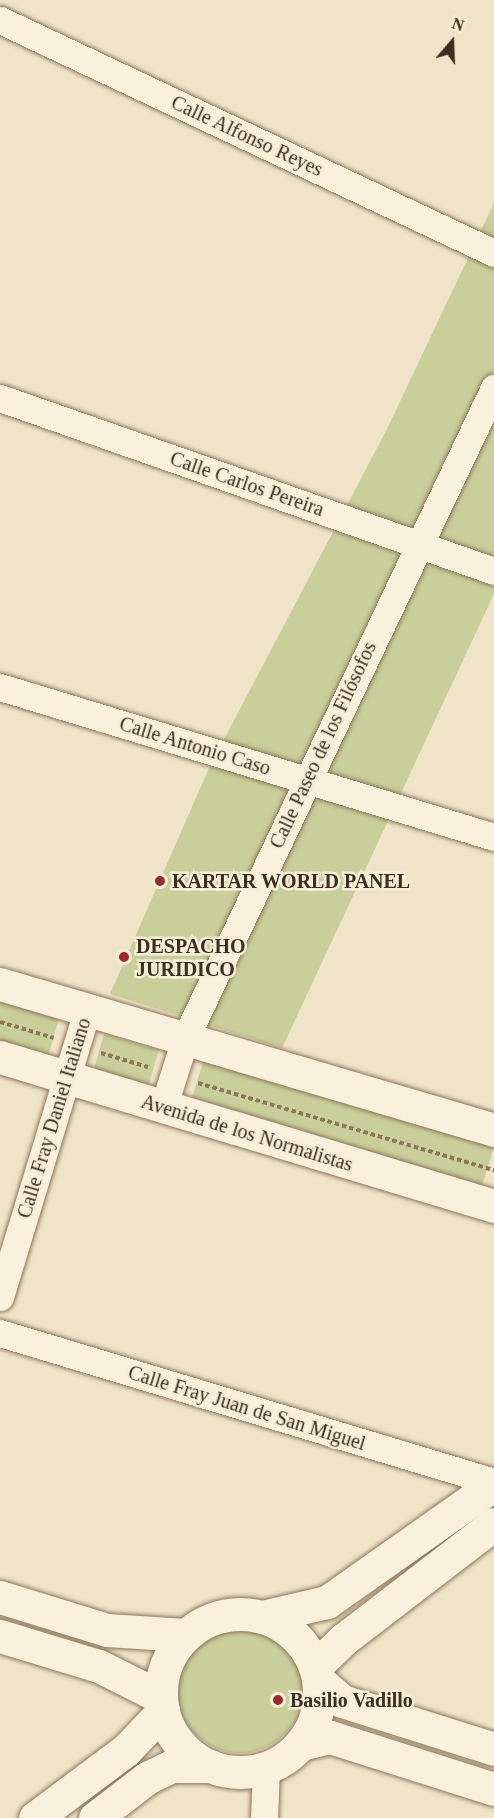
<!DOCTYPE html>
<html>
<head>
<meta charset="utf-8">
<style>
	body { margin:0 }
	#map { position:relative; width:494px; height:1818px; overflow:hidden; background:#f0e4c8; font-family:"Times New Roman",serif }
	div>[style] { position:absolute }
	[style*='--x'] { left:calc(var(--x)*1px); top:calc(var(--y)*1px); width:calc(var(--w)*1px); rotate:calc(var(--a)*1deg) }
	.green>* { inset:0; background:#c9cf9b; transform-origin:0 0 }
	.round { border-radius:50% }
	.path>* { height:4px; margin-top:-2px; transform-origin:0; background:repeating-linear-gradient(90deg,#8d765c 0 4.5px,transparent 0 7.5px) }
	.roads { filter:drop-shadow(0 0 2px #8d765c) drop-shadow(0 0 2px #8d765c) }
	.minor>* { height:27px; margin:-13.5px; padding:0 13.5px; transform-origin:13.5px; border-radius:13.5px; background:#faf1dc }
	.tertiary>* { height:33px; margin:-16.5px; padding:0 16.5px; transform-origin:16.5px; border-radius:16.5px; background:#faf1dc }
	.tertiary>.ring { margin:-16.5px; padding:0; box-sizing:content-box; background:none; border:33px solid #faf1dc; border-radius:50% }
	.dots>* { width:16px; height:16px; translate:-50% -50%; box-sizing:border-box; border:3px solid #f7eed8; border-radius:50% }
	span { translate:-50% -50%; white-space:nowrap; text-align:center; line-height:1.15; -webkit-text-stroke:5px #f7eed8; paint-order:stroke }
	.street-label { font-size:20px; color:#3d2e20 }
	.poi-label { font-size:20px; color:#3d2e20; font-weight:700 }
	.left { translate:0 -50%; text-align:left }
	.north { position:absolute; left:422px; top:12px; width:60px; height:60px; -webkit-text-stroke:4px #f7eed8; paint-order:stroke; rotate:19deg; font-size:16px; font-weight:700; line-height:24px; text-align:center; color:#3d2e20 }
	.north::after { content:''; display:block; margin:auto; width:21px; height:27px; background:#3d2e20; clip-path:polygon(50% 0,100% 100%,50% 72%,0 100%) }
</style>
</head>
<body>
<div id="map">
	<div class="green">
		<div style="clip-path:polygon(494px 203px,494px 594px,282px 1048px,110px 994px,209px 768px,387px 429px)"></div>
		<div style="clip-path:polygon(0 995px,61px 1012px,48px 1056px,0 1041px)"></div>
		<div style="left:104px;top:1034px;width:57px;height:39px;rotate:16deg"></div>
		<div style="left:204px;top:1059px;width:303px;height:40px;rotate:17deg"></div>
		<div class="round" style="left:177px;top:1627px;width:126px;height:126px"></div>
	</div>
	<div class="path">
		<div style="--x:0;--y:1022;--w:56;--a:16.5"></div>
		<div style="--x:101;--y:1053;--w:49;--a:16.6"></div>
		<div style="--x:198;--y:1083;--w:309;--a:16.4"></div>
	</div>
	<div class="roads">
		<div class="minor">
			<div style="--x:0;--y:20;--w:546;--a:25.25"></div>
			<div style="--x:0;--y:398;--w:523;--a:19.3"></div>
			<div style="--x:0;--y:687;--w:516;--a:16.89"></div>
			<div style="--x:163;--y:1108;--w:72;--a:-72.3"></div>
			<div style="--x:185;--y:1039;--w:721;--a:-64.61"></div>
			<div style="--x:0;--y:1297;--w:302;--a:-73.1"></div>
			<div style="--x:0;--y:1333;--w:516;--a:16.78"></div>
			<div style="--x:264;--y:1818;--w:50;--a:-87.7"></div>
		</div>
		<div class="tertiary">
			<div style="--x:0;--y:984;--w:515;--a:16.46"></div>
			<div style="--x:0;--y:1057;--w:516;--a:16.78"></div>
			<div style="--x:0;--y:1597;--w:112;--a:17.1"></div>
			<div style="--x:107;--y:1630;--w:79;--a:3.6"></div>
			<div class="ring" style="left:161px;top:1614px;width:125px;height:125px"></div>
			<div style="--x:262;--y:1617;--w:67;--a:-13"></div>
			<div style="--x:327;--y:1602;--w:204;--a:-35.2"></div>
			<div style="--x:0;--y:1636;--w:103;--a:16.9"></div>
			<div style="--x:99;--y:1666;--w:69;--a:26.6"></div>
			<div style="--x:315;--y:1667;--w:40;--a:-44"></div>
			<div style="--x:344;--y:1639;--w:189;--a:-37.5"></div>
			<div style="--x:319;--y:1681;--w:30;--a:41"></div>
			<div style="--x:342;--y:1701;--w:159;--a:17.5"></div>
			<div style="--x:301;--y:1744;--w:30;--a:-14"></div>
			<div style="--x:330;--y:1737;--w:172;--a:17.6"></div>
			<div style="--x:35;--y:1818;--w:114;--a:-36.8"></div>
			<div style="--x:126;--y:1750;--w:54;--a:-46.5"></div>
			<div style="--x:95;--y:1818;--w:66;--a:-37.6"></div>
			<div style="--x:147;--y:1778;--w:28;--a:-26"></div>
			<div style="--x:172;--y:1766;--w:38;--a:0"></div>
		</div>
	</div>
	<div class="dots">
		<div style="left:160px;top:881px;background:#9e2a2b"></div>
		<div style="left:124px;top:957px;background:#9e2a2b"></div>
		<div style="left:278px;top:1700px;background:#9e2a2b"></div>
	</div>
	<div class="street-label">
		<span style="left:247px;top:136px;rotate:25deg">Calle Alfonso Reyes</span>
		<span style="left:247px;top:484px;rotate:19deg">Calle Carlos Pereira</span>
		<span style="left:323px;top:745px;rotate:-65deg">Calle Paseo de los Filósofos</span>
		<span style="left:195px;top:746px;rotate:17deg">Calle Antonio Caso</span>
		<span style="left:54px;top:1118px;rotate:-73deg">Calle Fray Daniel Italiano</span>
		<span style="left:247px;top:1133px;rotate:17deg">Avenida de los Normalistas</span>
		<span style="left:247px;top:1408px;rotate:17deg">Calle Fray Juan de San Miguel</span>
	</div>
	<div class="poi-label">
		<span class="left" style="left:172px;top:881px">KARTAR WORLD PANEL</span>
		<span class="left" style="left:136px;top:958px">DESPACHO<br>JURIDICO</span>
		<span class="left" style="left:290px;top:1700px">Basilio Vadillo</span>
	</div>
	<div class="north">N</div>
</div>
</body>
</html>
